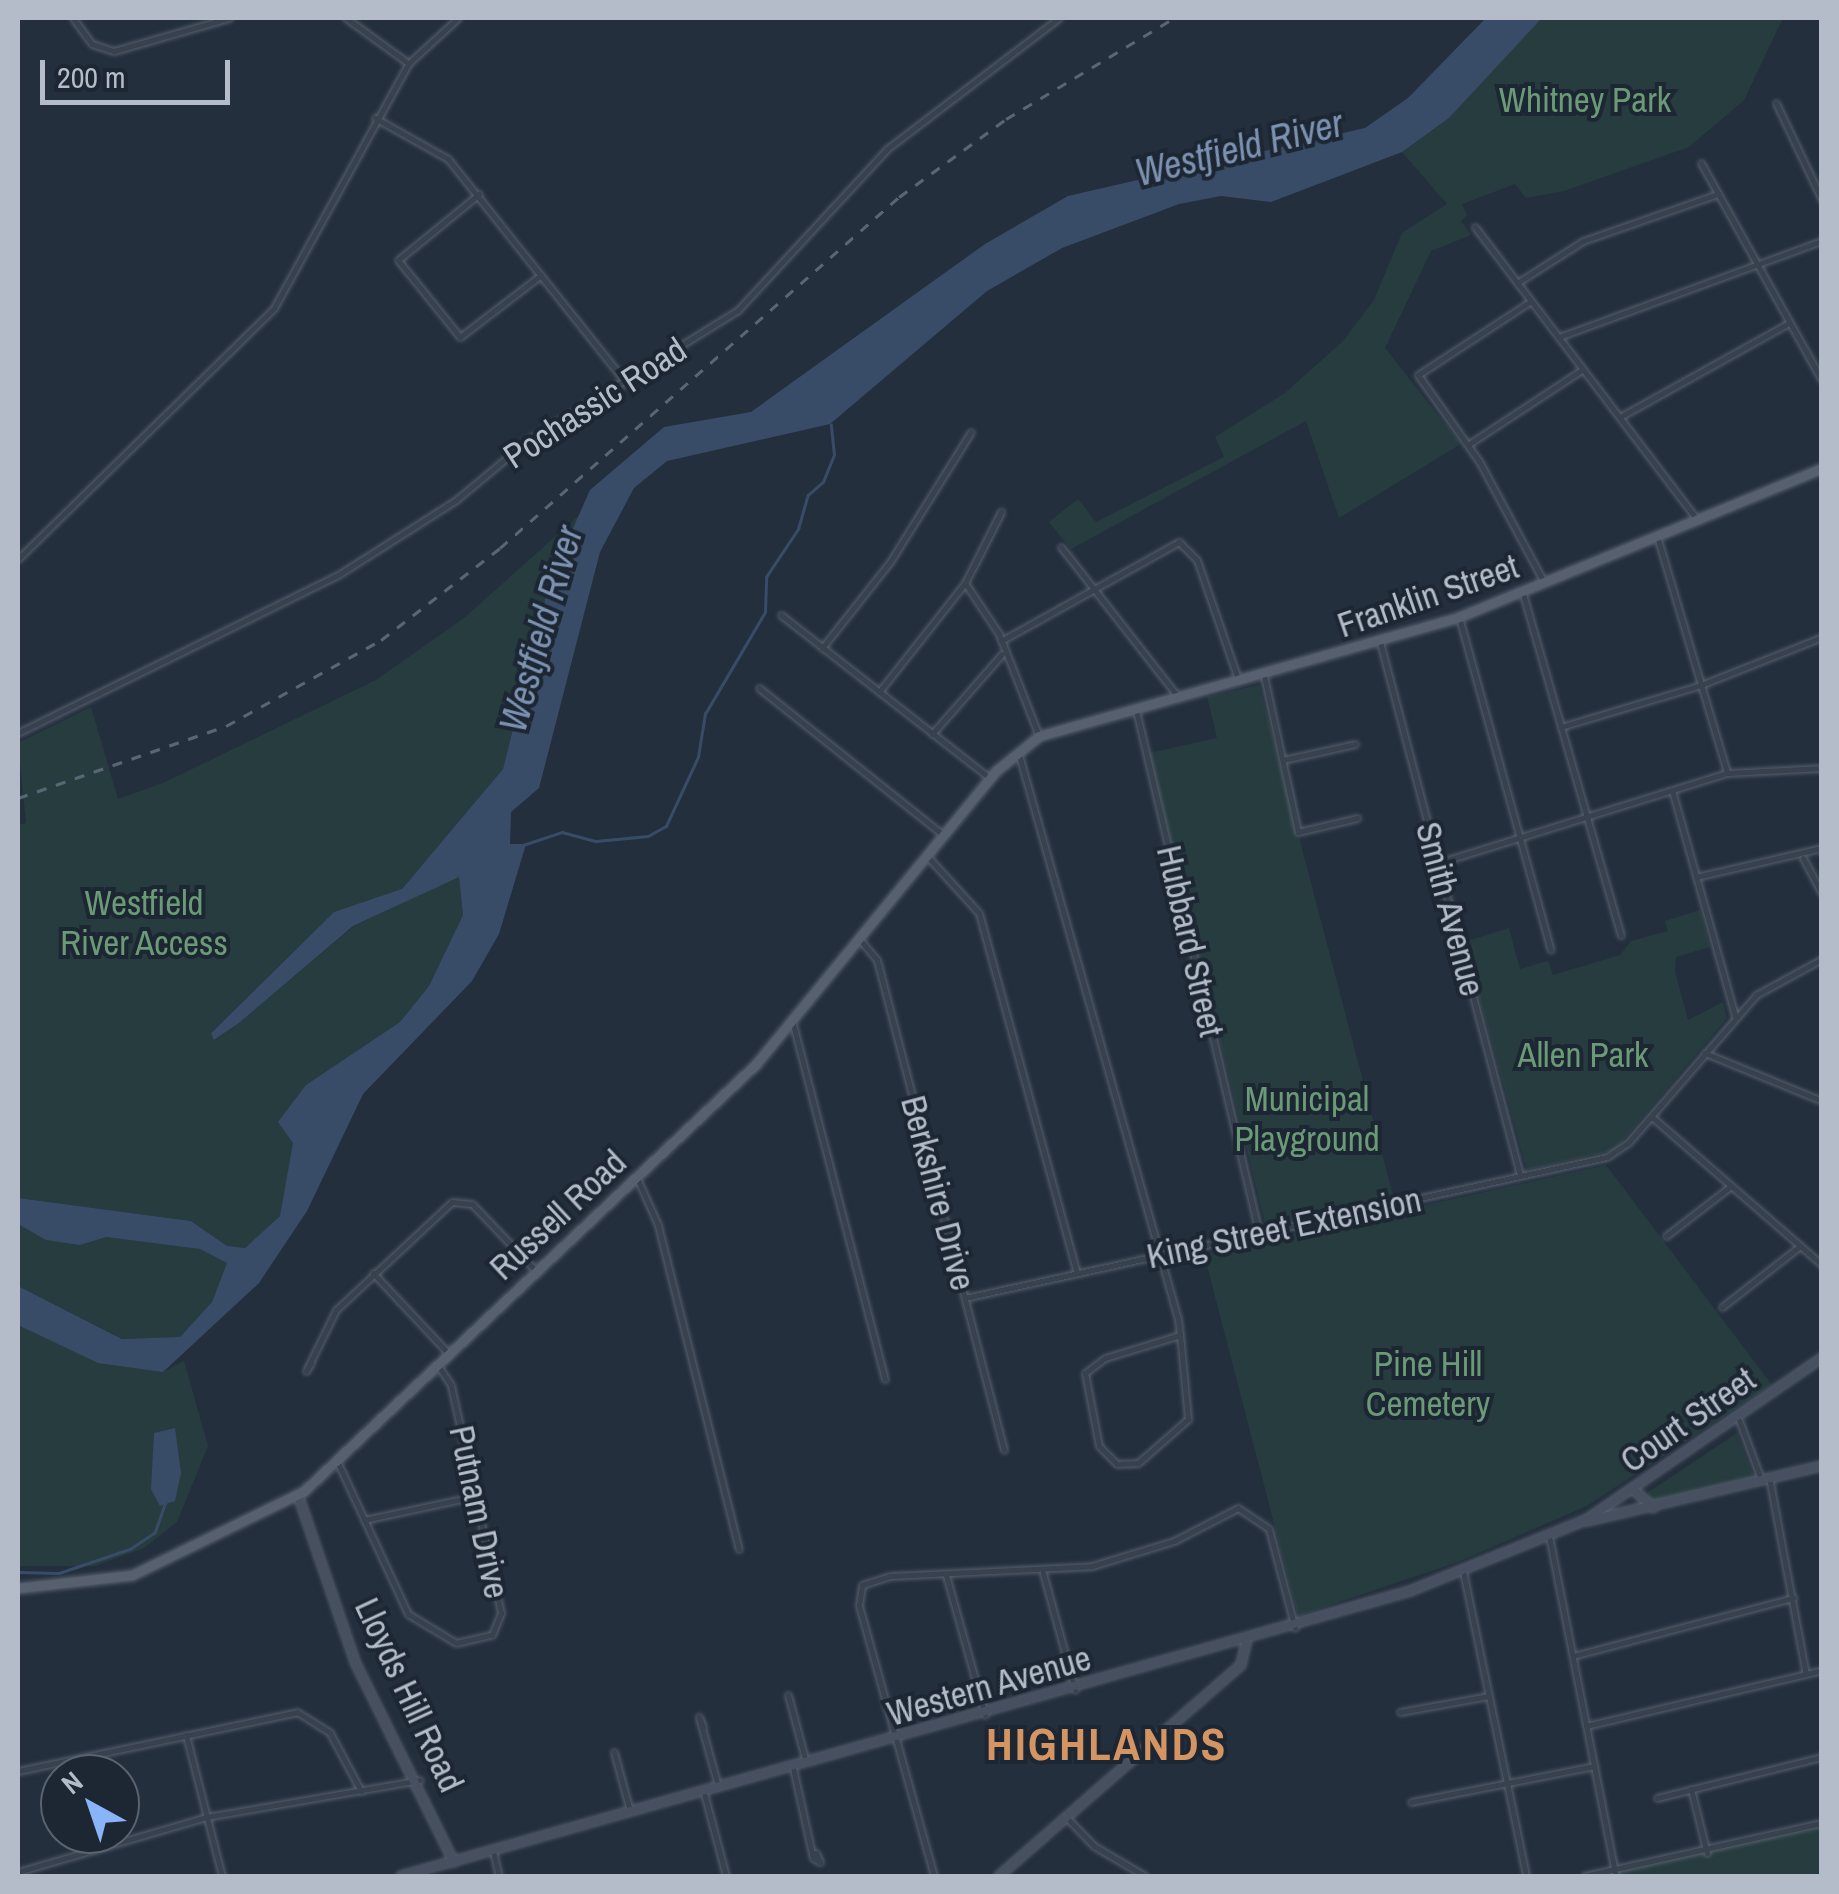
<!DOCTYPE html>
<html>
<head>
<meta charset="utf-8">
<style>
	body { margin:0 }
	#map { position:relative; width:1839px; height:1894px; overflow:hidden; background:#242f3e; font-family:"Archivo Narrow",sans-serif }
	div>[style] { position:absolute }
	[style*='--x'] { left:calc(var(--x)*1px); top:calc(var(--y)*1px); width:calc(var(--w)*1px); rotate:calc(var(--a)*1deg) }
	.green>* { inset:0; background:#263c3f }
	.water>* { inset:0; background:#394c67 }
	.stream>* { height:2.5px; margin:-1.25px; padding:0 1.25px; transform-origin:1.25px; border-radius:1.25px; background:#394c67 }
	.roads { filter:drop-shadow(0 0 2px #565f6c) drop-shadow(0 0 2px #565f6c) }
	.street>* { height:5px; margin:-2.5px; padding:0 2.5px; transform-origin:2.5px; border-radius:2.5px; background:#38414e }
	.secondary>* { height:8px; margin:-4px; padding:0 4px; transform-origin:4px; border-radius:4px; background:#465061 }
	.primary>* { height:9px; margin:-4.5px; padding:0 4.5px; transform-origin:4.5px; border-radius:4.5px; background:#56606e }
	.rail>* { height:2.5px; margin-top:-1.25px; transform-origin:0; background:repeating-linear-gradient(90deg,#5a6575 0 10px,transparent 0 20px) }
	span { translate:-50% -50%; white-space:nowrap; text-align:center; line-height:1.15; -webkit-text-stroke:8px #1d2633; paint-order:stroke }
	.park-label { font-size:35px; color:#6b9a76 }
	.street-label { font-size:35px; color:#b4bcc9 }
	.water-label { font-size:38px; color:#7c92b1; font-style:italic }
	.district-label { font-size:45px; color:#d59563; font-weight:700; letter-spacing:2.5px }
	.frame { position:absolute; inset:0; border:20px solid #b4bcc9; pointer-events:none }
	.north { position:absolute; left:40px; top:1754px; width:100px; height:100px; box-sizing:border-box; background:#1d2633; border:2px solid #59626f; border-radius:50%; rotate:320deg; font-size:28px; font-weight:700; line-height:40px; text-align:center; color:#b4bcc9 }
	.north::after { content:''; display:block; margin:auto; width:35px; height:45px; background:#8ab4f8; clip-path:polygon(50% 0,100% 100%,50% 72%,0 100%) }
	.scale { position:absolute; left:40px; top:60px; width:190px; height:45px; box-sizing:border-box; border:5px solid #b4bcc9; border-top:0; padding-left:12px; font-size:30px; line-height:35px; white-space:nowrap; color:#b4bcc9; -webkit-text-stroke:8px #1d2633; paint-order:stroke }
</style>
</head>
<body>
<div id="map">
	<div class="green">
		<div style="clip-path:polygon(1542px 18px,1783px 18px,1744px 100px,1689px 147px,1564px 191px,1526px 198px,1515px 184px,1462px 204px,1467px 215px,1461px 221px,1471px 235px,1431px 251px,1385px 348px,1461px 444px,1339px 518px,1306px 421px,1071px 549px,1049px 522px,1078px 499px,1096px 522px,1224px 457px,1215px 437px,1285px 393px,1343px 341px,1374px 300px,1402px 233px,1447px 204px,1402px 152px,1449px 118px)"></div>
		<div style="clip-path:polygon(586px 509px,550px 580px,503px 769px,401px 890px,334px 912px,211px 1032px,215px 1040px,239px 1023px,354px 926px,459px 876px,463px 915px,429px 986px,400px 1022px,306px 1085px,280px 1216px,245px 1248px,227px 1246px,191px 1221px,18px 1198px,18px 825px,26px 823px,18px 743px,91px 707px,118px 799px,163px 783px,376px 680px,464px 618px)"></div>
		<div style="clip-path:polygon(1259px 685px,1394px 1199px,1266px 1227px,1149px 753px,1217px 738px,1207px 697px)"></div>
		<div style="clip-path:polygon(1700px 910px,1710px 947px,1676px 957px,1675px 972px,1688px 1020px,1723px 1002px,1727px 1018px,1615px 1150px,1527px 1170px,1464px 942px,1509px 928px,1520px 969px,1548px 961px,1553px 975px,1620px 955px,1631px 941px,1668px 931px,1665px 921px)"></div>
		<div style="clip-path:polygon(1606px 1165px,1772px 1385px,1587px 1506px,1458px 1562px,1298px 1616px,1204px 1254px)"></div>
		<div style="clip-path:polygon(18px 1224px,57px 1242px,106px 1237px,200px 1249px,227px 1263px,212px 1302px,180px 1337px,123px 1339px,18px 1286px)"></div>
		<div style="clip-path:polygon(18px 1325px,163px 1372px,184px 1361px,208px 1446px,177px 1522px,144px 1548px,95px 1566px,18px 1566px)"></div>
		<div style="clip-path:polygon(1737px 1433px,1754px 1477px,1650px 1503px,1647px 1493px)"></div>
		<div style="clip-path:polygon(1821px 1823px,1821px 1876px,1616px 1876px,1615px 1870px)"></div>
	</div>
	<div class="water">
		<div style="clip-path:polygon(1486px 18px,1542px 18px,1449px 118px,1402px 152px,1271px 202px,1221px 196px,1179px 204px,1062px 248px,987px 291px,830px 424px,667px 461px,634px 488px,600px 552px,539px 788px,511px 812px,510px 844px,526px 844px,499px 934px,472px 981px,363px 1094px,307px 1211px,259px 1283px,163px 1372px,98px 1363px,18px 1325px,18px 1286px,122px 1339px,180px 1337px,212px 1302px,227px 1263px,200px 1249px,106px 1237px,80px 1245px,46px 1240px,18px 1224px,18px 1198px,191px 1221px,227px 1246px,245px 1248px,280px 1216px,293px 1143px,278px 1122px,306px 1085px,400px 1022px,429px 986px,463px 915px,459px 877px,353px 926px,239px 1023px,214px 1040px,211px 1033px,334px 912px,402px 889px,503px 769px,550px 580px,590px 490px,664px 427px,751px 412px,985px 244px,1068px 196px,1365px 128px,1408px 98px)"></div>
		<div style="clip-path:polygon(175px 1428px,181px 1473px,175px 1501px,160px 1506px,151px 1489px,154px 1433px)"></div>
	</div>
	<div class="stream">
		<div style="--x:523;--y:845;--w:41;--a:-18.4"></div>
		<div style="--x:562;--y:832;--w:35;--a:15"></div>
		<div style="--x:596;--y:841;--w:52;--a:-5.5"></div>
		<div style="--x:648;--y:836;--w:21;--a:-29"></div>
		<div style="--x:666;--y:826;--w:76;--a:-65.1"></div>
		<div style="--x:698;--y:757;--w:44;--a:-80.8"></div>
		<div style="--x:705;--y:714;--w:118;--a:-59.5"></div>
		<div style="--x:765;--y:612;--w:35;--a:-88"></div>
		<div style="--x:766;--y:577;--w:58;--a:-56.3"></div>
		<div style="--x:798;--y:529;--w:35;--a:-74"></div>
		<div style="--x:808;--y:495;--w:20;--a:-41"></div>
		<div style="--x:823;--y:482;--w:29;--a:-68"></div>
		<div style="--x:834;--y:455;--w:30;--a:-96"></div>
		<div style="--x:18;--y:1572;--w:41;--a:1.4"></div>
		<div style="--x:59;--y:1573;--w:75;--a:-18.7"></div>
		<div style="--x:130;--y:1549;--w:30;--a:-34"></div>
		<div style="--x:155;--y:1532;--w:31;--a:-71"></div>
	</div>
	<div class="roads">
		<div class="street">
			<div style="--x:73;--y:18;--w:32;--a:54"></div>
			<div style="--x:92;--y:44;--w:23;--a:18"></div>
			<div style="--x:114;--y:51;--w:120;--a:-16"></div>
			<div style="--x:346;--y:18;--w:77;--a:36"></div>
			<div style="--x:1776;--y:103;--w:107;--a:64.6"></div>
			<div style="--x:375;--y:118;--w:84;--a:29.3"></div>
			<div style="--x:448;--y:159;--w:288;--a:51.5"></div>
			<div style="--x:1701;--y:163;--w:248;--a:60.9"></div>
			<div style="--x:479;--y:194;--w:104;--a:140.8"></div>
			<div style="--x:398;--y:260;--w:99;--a:51.2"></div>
			<div style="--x:460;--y:337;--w:102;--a:-37.4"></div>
			<div style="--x:1475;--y:227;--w:365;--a:52.8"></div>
			<div style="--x:1517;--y:283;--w:78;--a:-32.5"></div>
			<div style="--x:1583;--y:241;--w:143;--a:-19.2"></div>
			<div style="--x:1531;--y:301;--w:135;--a:146.8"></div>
			<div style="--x:1418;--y:375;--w:105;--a:54.7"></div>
			<div style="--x:1479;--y:461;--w:137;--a:61.8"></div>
			<div style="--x:1559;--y:337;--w:280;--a:-20.1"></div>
			<div style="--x:1620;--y:417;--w:193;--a:-29.1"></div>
			<div style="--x:1469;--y:444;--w:136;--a:-33.3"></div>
			<div style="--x:1657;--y:536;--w:247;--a:73.5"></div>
			<div style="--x:1061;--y:547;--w:190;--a:52"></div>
			<div style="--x:18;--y:559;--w:359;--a:-44.4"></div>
			<div style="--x:274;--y:308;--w:278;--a:-61.2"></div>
			<div style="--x:408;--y:64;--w:68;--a:-42.6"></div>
			<div style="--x:965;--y:583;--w:61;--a:56.3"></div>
			<div style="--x:999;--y:634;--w:110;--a:68.6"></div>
			<div style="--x:1523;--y:594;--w:355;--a:74"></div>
			<div style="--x:781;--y:615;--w:265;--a:38"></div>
			<div style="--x:1459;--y:617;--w:345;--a:74.6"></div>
			<div style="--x:1001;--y:641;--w:204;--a:-29.1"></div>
			<div style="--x:1179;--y:542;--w:25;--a:45"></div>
			<div style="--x:1197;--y:560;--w:126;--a:71"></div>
			<div style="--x:1380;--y:642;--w:551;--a:75.28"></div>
			<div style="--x:822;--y:648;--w:110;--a:-51.7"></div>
			<div style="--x:890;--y:562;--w:153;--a:-58.1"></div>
			<div style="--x:1264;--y:676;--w:160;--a:77.7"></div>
			<div style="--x:1298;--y:832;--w:61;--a:-13.3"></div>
			<div style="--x:759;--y:688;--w:234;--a:38.6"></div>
			<div style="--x:879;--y:692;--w:139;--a:-51.7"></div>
			<div style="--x:965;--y:583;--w:80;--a:-63.1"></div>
			<div style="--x:1001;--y:512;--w:60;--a:116.6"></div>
			<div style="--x:1136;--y:710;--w:537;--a:76.77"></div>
			<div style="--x:1561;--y:727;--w:146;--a:-16.7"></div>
			<div style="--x:1701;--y:685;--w:130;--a:-21.6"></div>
			<div style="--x:18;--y:733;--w:357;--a:-26.3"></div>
			<div style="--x:338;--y:575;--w:140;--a:-32.4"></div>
			<div style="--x:456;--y:500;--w:92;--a:-39.7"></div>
			<div style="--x:527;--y:441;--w:248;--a:-31.8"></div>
			<div style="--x:738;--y:310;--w:219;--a:-47.2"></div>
			<div style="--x:887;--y:149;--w:216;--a:-37.3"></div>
			<div style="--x:932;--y:734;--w:106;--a:-48.8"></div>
			<div style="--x:1019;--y:755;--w:586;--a:74.26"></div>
			<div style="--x:1178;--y:1319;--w:16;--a:83"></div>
			<div style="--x:1180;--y:1335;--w:78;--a:163"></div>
			<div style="--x:1105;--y:1358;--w:25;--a:143"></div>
			<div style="--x:1085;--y:1373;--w:74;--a:79.1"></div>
			<div style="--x:1099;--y:1446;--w:25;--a:45"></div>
			<div style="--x:1117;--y:1464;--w:21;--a:-3"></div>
			<div style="--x:1138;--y:1463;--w:67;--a:-41.3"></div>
			<div style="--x:1188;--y:1419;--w:84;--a:-95.4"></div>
			<div style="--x:1283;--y:760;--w:74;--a:-12.5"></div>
			<div style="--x:1672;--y:790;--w:235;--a:74.4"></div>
			<div style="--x:928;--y:857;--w:76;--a:47.7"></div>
			<div style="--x:979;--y:913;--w:373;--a:74.8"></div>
			<div style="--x:1803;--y:858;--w:40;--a:62"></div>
			<div style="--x:1438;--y:863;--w:303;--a:-17.3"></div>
			<div style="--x:1727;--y:773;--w:95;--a:-3"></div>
			<div style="--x:1696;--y:877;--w:129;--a:-13"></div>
			<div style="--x:861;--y:941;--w:25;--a:50"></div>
			<div style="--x:877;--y:960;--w:506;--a:75.47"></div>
			<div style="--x:793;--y:1024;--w:367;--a:75.5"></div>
			<div style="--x:1705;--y:1053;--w:126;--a:22.3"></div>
			<div style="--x:1652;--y:1117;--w:225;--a:41"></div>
			<div style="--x:637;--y:1178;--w:51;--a:65.9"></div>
			<div style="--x:658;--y:1225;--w:334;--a:76"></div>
			<div style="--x:1666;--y:1236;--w:82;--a:-37.6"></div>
			<div style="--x:373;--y:1273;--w:110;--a:46.8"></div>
			<div style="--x:965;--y:1298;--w:657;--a:-12.39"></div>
			<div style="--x:1607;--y:1157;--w:25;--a:-34"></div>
			<div style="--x:1628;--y:1143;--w:196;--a:-49.1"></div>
			<div style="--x:1756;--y:995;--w:75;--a:-28.6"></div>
			<div style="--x:1722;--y:1307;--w:99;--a:-38"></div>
			<div style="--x:311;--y:1363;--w:9;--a:122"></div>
			<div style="--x:306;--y:1371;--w:68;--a:-63.8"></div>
			<div style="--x:336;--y:1310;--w:158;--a:-43"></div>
			<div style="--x:452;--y:1202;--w:20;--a:6"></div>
			<div style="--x:472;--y:1204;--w:93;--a:46.3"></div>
			<div style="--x:1739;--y:1420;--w:63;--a:69.6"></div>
			<div style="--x:337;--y:1461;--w:169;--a:65.1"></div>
			<div style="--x:408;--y:1614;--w:56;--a:31.1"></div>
			<div style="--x:456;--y:1643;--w:37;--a:-13"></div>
			<div style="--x:492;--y:1635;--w:24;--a:-68"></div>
			<div style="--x:501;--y:1613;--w:233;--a:-102.4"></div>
			<div style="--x:451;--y:1385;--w:23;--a:-124"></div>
			<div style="--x:1769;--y:1477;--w:200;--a:79.4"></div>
			<div style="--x:364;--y:1520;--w:115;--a:-12.1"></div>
			<div style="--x:1549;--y:1536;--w:347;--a:78.9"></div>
			<div style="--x:1463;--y:1571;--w:311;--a:78.3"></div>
			<div style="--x:1043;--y:1573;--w:121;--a:74.7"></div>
			<div style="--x:946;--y:1575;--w:145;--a:74.4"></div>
			<div style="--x:1573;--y:1656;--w:228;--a:-14.8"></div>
			<div style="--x:788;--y:1695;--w:69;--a:75"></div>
			<div style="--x:1400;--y:1712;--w:90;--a:-10.2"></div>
			<div style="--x:1586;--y:1726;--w:243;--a:-13.3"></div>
			<div style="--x:703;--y:1727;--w:11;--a:-112"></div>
			<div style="--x:699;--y:1717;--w:72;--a:74.6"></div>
			<div style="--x:186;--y:1735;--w:146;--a:75.7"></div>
			<div style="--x:614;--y:1752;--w:61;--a:74.8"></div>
			<div style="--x:793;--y:1768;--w:92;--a:77.5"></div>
			<div style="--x:813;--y:1858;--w:8;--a:30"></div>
			<div style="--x:820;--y:1862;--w:10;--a:-114"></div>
			<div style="--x:18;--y:1771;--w:285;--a:-11.9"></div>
			<div style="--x:297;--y:1712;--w:39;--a:32"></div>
			<div style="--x:330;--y:1733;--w:66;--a:61.9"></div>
			<div style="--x:1691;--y:1789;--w:66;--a:76"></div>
			<div style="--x:704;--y:1793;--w:86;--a:75.2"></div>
			<div style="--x:1657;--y:1798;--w:170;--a:-14"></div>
			<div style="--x:1411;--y:1802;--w:187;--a:-11.1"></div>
			<div style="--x:1066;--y:1817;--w:40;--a:46"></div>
			<div style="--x:1094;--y:1846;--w:59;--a:30.5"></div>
			<div style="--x:493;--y:1851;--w:26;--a:77"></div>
			<div style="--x:18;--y:1872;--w:196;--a:-16.3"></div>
			<div style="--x:206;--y:1817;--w:217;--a:-9.8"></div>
			<div style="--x:934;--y:1876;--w:281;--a:-105.5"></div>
			<div style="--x:859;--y:1605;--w:20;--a:-81"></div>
			<div style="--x:862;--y:1585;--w:29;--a:-18"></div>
			<div style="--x:890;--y:1576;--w:202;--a:-2.8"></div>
			<div style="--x:1092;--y:1566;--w:86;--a:-17"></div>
			<div style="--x:1174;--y:1541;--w:72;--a:-27.3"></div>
			<div style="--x:1238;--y:1508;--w:37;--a:34"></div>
			<div style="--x:1269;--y:1529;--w:102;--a:75.3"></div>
			<div style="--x:1584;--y:1876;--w:244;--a:-12.6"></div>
		</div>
		<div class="secondary">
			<div style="--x:1635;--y:1491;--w:25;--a:42"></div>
			<div style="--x:298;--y:1495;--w:179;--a:71.1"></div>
			<div style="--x:356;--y:1664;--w:221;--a:63.7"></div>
			<div style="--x:1587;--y:1521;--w:241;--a:-13.2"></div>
			<div style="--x:401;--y:1876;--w:1048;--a:-15.77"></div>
			<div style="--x:1410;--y:1591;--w:190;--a:-22"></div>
			<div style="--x:1586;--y:1520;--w:286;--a:-34.5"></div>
			<div style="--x:999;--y:1876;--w:321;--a:-41.1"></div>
			<div style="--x:1241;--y:1665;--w:23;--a:-77"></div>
		</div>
		<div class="primary">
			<div style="--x:18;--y:1588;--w:115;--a:-6.5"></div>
			<div style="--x:132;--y:1575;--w:191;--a:-26"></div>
			<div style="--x:304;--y:1491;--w:622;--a:-43.37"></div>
			<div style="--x:756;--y:1064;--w:379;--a:-50.7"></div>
			<div style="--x:996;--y:771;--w:55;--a:-39.1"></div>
			<div style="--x:1039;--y:736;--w:437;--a:-15.8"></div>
			<div style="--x:1459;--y:617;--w:392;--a:-22.3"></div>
		</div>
	</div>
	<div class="rail">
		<div style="--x:18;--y:798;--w:220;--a:-19.1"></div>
		<div style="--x:226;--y:726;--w:177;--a:-29"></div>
		<div style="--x:381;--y:640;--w:150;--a:-37.7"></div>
		<div style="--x:500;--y:548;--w:531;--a:-41.34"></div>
		<div style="--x:899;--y:197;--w:132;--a:-36.1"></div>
		<div style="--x:1006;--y:119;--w:196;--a:-31"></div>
	</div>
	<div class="park-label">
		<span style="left:1585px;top:100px">Whitney Park</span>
		<span style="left:144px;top:923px">Westfield<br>River Access</span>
		<span style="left:1583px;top:1055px">Allen Park</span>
		<span style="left:1307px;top:1119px">Municipal<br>Playground</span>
		<span style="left:1428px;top:1384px">Pine Hill<br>Cemetery</span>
	</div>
	<div class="street-label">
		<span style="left:595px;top:403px;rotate:-33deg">Pochassic Road</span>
		<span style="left:1428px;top:596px;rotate:-19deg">Franklin Street</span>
		<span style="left:1450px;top:909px;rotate:75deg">Smith Avenue</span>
		<span style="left:1190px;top:941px;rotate:77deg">Hubbard Street</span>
		<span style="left:938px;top:1193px;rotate:75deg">Berkshire Drive</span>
		<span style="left:558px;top:1215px;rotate:-43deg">Russell Road</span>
		<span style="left:1284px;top:1228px;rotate:-12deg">King Street Extension</span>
		<span style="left:1688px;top:1420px;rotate:-35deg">Court Street</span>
		<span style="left:479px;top:1512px;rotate:78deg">Putnam Drive</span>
		<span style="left:989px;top:1686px;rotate:-16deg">Western Avenue</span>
		<span style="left:409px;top:1695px;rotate:65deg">Lloyds Hill Road</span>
	</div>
	<div class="water-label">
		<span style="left:1239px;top:148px;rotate:-14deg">Westfield River</span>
		<span style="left:541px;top:629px;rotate:-74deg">Westfield River</span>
	</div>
	<div class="district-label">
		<span style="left:1107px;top:1744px">HIGHLANDS</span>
	</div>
	<div class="frame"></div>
	<div class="north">N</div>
	<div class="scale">200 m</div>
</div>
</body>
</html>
